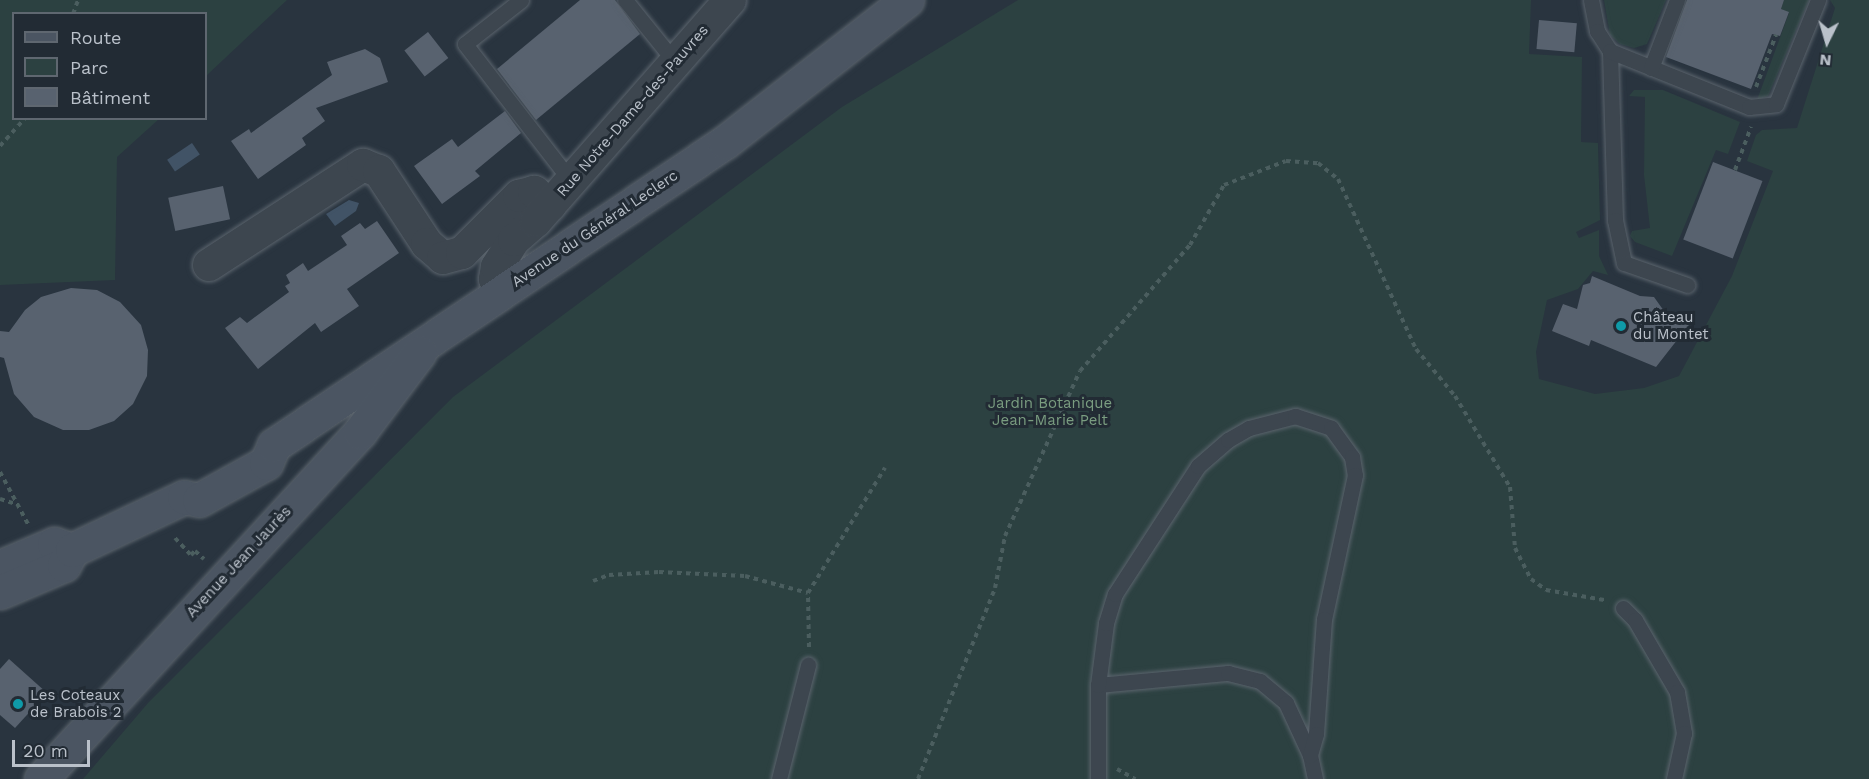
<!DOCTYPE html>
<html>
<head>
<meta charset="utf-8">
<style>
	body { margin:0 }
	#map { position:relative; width:1869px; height:779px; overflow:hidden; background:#29343f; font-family:"Work Sans",sans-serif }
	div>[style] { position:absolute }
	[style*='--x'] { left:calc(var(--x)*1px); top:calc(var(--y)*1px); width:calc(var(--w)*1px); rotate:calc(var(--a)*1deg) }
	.green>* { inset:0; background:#2c4141 }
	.water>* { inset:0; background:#415366; transform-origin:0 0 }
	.building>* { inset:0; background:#58626f; transform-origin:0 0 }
	.path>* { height:4px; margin-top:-2px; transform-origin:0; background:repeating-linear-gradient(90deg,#4b5e5f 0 4.5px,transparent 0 9px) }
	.roads { filter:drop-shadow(0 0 2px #5b646d) drop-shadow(0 0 2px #5b646d) }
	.lane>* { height:15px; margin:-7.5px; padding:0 7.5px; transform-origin:7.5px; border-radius:7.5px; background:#3d464f }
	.street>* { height:32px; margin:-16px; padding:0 16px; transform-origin:16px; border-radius:16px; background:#3d464f }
	.secondary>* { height:33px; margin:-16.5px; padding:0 16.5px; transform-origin:16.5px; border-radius:16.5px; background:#4b5562 }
	.dots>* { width:16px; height:16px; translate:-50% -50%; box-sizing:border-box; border:3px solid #222b34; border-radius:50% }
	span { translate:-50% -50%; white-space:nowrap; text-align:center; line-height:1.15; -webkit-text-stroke:6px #222b34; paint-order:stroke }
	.street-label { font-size:15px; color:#bac1ca }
	.poi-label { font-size:15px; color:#bac1ca }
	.left { translate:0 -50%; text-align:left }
	.park-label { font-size:15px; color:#7a9d80 }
	.legend { position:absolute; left:12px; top:12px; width:195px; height:108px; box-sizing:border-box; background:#222b34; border:2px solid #5f6770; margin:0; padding:8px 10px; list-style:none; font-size:18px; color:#bac1ca }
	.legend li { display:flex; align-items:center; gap:12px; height:30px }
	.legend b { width:30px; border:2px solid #5f6770 }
	.north { position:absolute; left:1797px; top:12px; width:60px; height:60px; -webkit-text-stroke:4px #222b34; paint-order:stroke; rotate:185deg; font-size:16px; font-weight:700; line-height:24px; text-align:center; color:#bac1ca }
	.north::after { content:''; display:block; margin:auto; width:21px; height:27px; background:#bac1ca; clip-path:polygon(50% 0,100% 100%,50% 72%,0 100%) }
	.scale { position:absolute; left:12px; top:740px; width:78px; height:27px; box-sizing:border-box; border:3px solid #bac1ca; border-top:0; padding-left:8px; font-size:18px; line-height:21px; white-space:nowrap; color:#bac1ca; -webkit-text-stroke:4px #222b34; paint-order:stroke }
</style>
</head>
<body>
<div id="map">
	<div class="green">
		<div style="clip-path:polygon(0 0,287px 0,206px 76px,206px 14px,14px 14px,14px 118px,159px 119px,117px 157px,115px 280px,0 285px)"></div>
		<div style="clip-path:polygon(1018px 0,1531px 0,1529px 54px,1582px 57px,1581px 142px,1598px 143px,1600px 220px,1576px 232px,1579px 238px,1599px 230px,1599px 256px,1608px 275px,1593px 271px,1578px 289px,1547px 300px,1536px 352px,1539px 379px,1595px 394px,1644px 388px,1679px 376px,1732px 276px,1773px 171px,1747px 161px,1756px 135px,1762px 130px,1797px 128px,1835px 8px,1830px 0,1869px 0,1869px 779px,83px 779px,148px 703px,453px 397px,842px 107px)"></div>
		<div style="clip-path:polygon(1604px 0,1666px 0,1647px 44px,1634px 48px,1620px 44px,1610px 35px)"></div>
		<div style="clip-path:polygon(1784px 0,1809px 0,1768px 96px,1757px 100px,1789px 13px,1781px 9px)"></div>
		<div style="clip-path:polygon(1634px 90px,1663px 90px,1740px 122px,1728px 154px,1716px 150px,1672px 256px,1635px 242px,1630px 236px,1632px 231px,1650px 228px,1644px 175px,1645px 97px,1629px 96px)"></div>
	</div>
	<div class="water">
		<div style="left:192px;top:143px;width:14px;height:30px;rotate:56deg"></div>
		<div style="clip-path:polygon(349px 200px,359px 203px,356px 211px,335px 226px,326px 214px)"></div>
	</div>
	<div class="building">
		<div style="clip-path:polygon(580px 0,615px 0,640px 34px,536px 120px,497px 69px)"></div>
		<div style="clip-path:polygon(1687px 0,1784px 0,1781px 9px,1789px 12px,1780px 36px,1772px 34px,1751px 89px,1666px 57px)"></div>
		<div style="left:1539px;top:20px;width:38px;height:29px;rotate:5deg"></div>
		<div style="left:428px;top:32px;width:33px;height:30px;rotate:52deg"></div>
		<div style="clip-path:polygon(365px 49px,380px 58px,388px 82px,316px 108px,325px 121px,302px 138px,306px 145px,258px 179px,231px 141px,249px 129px,251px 133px,332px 75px,327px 62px)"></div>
		<div style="clip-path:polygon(505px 111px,521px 133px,475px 171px,480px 176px,442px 204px,414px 166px,452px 139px,458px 147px)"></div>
		<div style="left:1713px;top:162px;width:53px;height:83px;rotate:21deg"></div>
		<div style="left:223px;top:186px;width:34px;height:56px;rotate:78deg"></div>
		<div style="clip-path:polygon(377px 221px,399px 253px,347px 289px,359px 306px,321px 332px,315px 323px,258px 369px,225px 328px,240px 317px,247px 323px,289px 292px,285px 286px,290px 283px,286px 275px,303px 263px,308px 271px,347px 245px,341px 236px,360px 223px,365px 229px)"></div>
		<div style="clip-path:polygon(1592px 276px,1640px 296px,1654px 297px,1664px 311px,1692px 321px,1656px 367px,1591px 340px,1589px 346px,1552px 331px,1563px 304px,1577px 309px,1583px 285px,1590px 283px)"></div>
		<div style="clip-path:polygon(71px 288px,97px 290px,120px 302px,141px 325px,148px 350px,147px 376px,133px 404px,114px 421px,89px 430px,63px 430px,34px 417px,14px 394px,4px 358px,0 357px,0 331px,9px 332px,25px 310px,41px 297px)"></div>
		<div style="clip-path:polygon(9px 659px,47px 693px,15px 728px,0 715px,0 669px)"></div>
	</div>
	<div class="path">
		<div style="--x:73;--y:14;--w:15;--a:-70"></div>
		<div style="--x:1756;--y:87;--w:56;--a:-69"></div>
		<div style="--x:0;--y:146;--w:38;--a:-48"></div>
		<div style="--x:1735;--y:170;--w:46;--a:-69.6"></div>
		<div style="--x:0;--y:472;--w:59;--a:61.7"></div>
		<div style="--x:0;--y:499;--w:16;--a:18"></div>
		<div style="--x:175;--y:538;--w:23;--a:47"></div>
		<div style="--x:191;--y:555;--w:6;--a:-45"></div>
		<div style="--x:195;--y:551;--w:12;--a:42"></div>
		<div style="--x:593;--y:581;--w:17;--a:-21"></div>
		<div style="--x:609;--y:575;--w:50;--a:-3.4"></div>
		<div style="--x:659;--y:572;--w:86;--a:2.7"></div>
		<div style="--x:745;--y:576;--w:65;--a:15.1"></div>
		<div style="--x:809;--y:647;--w:54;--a:-91.1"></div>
		<div style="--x:808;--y:593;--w:147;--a:-58.4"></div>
		<div style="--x:1117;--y:769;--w:21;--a:29"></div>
		<div style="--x:918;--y:779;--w:206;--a:-68"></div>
		<div style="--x:995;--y:588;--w:53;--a:-79.1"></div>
		<div style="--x:1005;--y:536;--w:181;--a:-65.6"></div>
		<div style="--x:1080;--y:371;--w:167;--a:-48.9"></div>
		<div style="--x:1190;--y:245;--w:69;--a:-60.5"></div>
		<div style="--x:1224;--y:185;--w:66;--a:-21.2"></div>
		<div style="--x:1286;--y:161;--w:32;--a:4"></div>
		<div style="--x:1318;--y:163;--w:26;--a:39"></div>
		<div style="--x:1338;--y:179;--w:187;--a:65.4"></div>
		<div style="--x:1416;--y:349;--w:61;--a:50.3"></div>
		<div style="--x:1455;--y:396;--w:106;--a:58.9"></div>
		<div style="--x:1510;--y:487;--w:61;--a:85.3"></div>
		<div style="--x:1515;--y:548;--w:35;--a:63"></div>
		<div style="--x:1531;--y:579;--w:19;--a:36"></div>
		<div style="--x:1546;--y:590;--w:59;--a:9.8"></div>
	</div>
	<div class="roads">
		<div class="lane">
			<div style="--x:521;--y:0;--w:71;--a:141.8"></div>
			<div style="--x:465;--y:44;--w:173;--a:52.3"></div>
			<div style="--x:625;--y:0;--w:80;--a:51.1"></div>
			<div style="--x:1591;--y:0;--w:32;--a:79"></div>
			<div style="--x:1597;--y:31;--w:24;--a:57"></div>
			<div style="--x:1610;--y:51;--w:169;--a:88.3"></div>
			<div style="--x:1615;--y:220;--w:44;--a:78.2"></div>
			<div style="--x:1624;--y:263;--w:67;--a:19.2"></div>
			<div style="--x:1610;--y:51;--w:150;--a:21.9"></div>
			<div style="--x:1749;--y:107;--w:27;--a:-6"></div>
			<div style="--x:1776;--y:104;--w:112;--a:-68"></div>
			<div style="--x:1651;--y:68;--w:73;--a:-69.1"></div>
			<div style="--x:1623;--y:608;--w:17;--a:45"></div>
			<div style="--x:1635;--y:620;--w:83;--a:59.7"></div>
			<div style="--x:1677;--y:692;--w:42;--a:80.3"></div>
			<div style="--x:1684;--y:733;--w:47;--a:102.3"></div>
			<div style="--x:1098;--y:685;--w:131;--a:-5.3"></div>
			<div style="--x:1228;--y:673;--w:33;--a:14"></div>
			<div style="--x:1260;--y:681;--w:34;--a:40"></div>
			<div style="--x:1286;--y:703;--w:57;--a:65.2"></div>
			<div style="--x:1310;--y:755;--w:25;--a:78"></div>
			<div style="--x:779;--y:779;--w:118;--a:-75.7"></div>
			<div style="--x:1098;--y:779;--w:94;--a:-90"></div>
			<div style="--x:1098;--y:685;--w:63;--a:-82.6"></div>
			<div style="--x:1106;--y:623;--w:30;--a:-73"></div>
			<div style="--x:1115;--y:594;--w:153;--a:-57"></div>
			<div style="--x:1198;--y:466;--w:40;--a:-41"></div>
			<div style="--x:1228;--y:440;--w:24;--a:-30"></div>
			<div style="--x:1249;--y:428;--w:48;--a:-14.6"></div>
			<div style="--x:1295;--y:416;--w:38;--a:18"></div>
			<div style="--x:1331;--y:428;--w:36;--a:54"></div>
			<div style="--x:1352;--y:457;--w:18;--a:81"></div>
			<div style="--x:1355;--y:475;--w:147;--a:102.1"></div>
			<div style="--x:1324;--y:619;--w:115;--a:94"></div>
			<div style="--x:1316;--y:734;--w:22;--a:106"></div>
		</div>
		<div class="street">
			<div style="--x:209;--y:265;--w:184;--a:-33"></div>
			<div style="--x:363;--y:165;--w:17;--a:21"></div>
			<div style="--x:379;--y:171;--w:87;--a:56.7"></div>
			<div style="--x:427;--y:244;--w:21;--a:41"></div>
			<div style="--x:443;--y:258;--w:20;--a:-15"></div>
			<div style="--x:462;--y:253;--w:81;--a:-45"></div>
			<div style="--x:519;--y:196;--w:16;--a:-15"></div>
			<div style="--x:534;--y:192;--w:21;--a:39"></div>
			<div style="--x:501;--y:292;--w:14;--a:-115"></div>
			<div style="--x:495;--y:279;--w:12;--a:-81"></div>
			<div style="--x:497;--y:267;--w:32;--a:-58"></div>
			<div style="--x:514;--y:240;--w:29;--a:-41"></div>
			<div style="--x:536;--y:221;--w:294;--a:-48.7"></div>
		</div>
		<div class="secondary">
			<div style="--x:0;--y:567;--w:59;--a:-23.1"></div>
			<div style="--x:54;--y:544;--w:19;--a:18"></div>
			<div style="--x:0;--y:592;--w:69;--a:-22.9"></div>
			<div style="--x:64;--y:565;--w:17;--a:-62"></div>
			<div style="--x:72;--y:550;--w:124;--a:-25.3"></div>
			<div style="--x:184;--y:497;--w:15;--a:11"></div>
			<div style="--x:199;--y:500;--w:77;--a:-28.9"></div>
			<div style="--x:266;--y:463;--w:20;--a:-66"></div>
			<div style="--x:274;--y:445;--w:543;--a:-33.89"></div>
			<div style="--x:725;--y:142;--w:231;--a:-38"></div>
			<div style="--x:41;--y:779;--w:471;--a:-47.4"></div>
			<div style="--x:360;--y:432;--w:99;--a:-53.2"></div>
		</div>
	</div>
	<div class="dots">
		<div style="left:1621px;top:326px;background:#0f9aa8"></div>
		<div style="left:18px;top:704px;background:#0f9aa8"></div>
	</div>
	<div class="street-label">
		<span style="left:633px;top:111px;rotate:-49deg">Rue Notre-Dame-des-Pauvres</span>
		<span style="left:595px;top:229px;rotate:-34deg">Avenue du Général Leclerc</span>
		<span style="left:239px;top:562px;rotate:-47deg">Avenue Jean Jaurès</span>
	</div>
	<div class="poi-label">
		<span class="left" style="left:1633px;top:326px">Château<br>du Montet</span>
		<span class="left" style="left:30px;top:704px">Les Coteaux<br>de Brabois 2</span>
	</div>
	<div class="park-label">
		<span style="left:1050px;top:412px">Jardin Botanique<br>Jean-Marie Pelt</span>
	</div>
	<ul class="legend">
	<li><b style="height:8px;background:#4b5562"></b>Route</li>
	<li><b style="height:16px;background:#2c4141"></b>Parc</li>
	<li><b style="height:16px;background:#58626f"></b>Bâtiment</li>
	</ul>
	<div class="north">N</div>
	<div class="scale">20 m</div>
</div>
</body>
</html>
